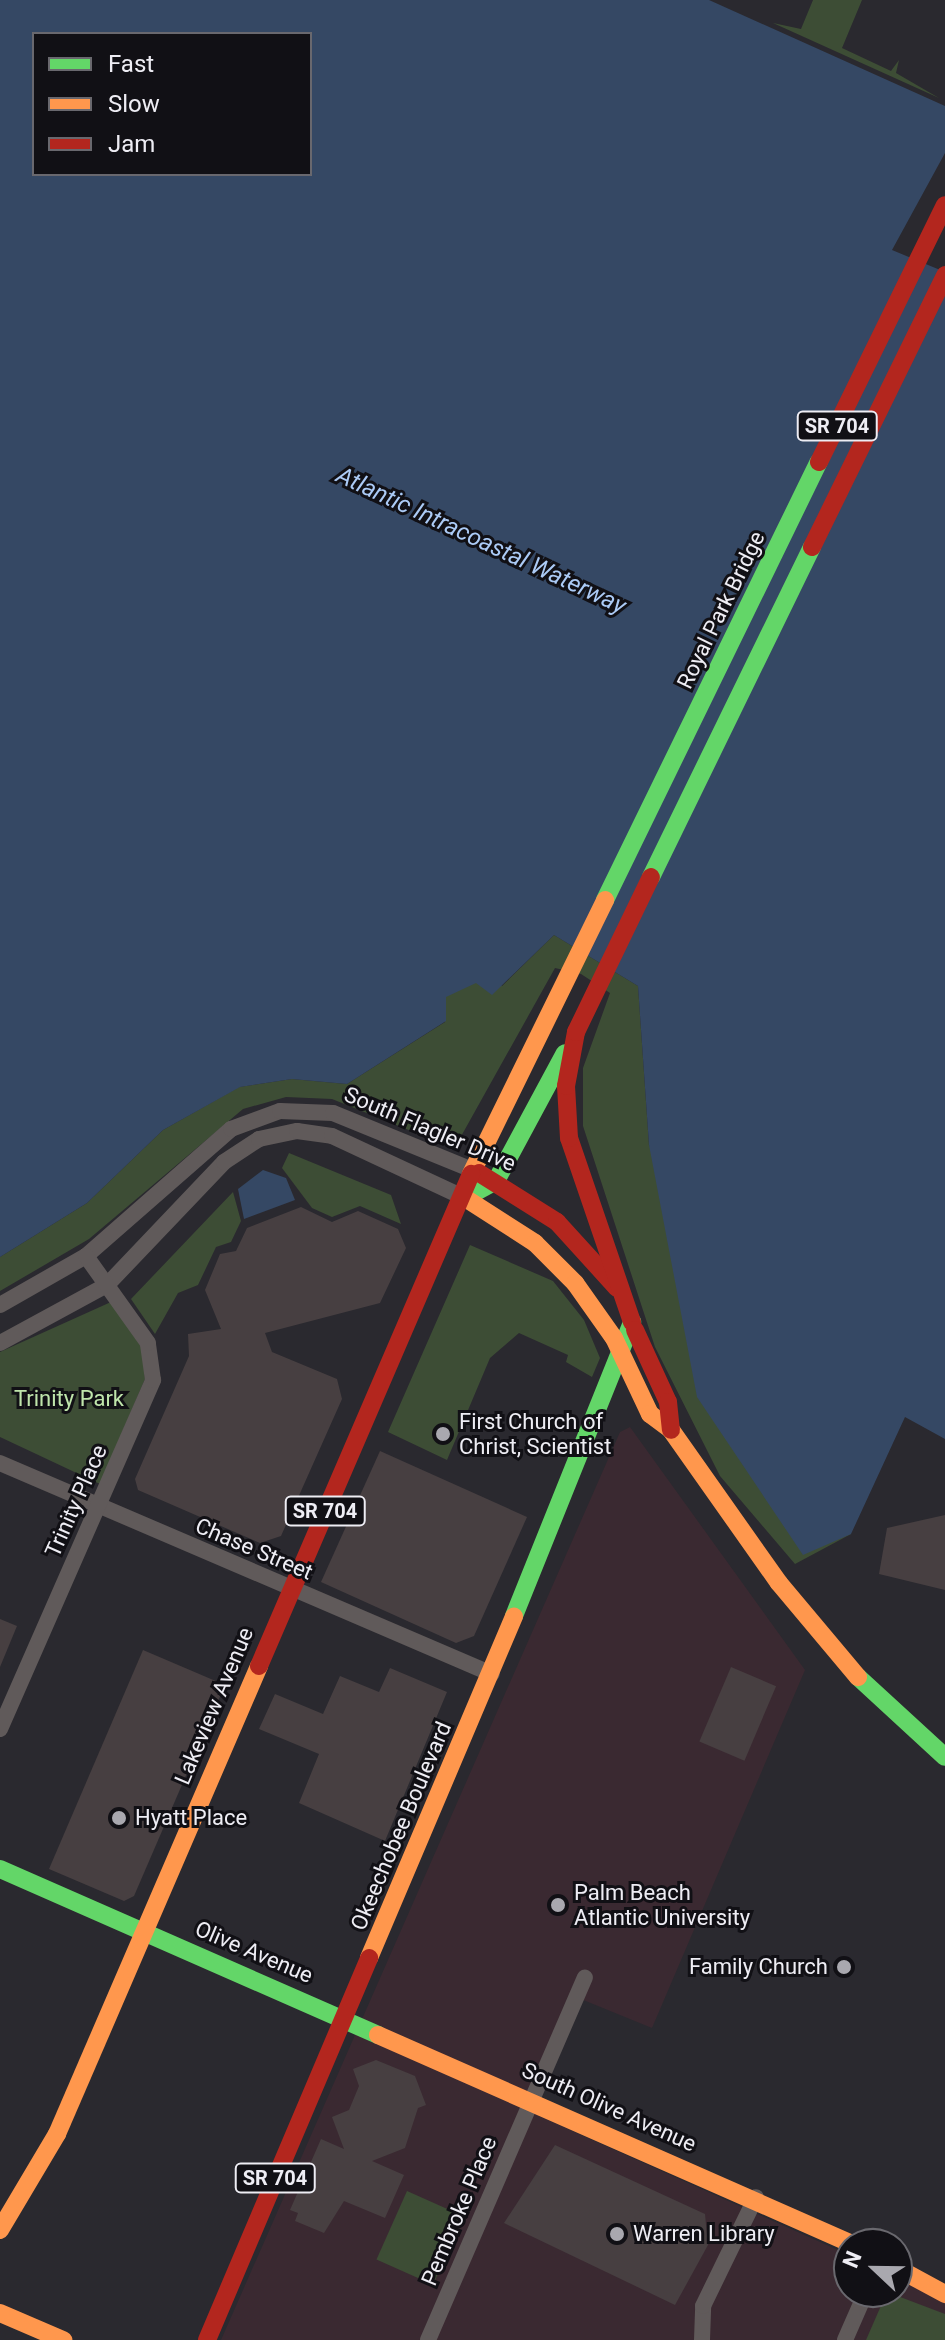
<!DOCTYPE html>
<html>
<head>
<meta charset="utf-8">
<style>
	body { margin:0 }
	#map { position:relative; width:945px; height:2340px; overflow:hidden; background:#2a292f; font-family:Roboto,sans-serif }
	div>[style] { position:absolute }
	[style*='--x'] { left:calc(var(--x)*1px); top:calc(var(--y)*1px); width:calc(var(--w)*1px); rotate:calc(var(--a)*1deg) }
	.education>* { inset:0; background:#3a2931 }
	.green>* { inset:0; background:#3d4d35; transform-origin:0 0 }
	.water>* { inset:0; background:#354864 }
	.building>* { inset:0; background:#473f41; transform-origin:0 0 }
	.street>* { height:16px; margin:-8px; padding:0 8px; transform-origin:8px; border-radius:8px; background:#605a5a }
	.fast>* { height:18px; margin:-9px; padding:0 9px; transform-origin:9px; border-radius:9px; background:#63d668 }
	.slow>* { height:18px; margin:-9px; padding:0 9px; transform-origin:9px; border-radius:9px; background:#ff974d }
	.jam>* { height:18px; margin:-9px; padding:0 9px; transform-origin:9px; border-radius:9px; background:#b3261e }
	.dots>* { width:22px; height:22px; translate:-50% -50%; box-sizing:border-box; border:4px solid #111015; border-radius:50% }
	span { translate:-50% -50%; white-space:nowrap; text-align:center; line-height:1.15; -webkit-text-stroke:6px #111015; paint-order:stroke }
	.shield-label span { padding:2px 6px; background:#111015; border:2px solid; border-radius:6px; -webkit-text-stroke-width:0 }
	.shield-label { font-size:20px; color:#eeedf4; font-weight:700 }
	.street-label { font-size:22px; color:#eeedf4 }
	.park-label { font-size:22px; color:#bfe5ab }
	.poi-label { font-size:22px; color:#eeedf4 }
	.left { translate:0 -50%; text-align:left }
	.right { translate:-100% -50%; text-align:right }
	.water-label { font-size:24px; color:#accbf6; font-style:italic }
	.legend { position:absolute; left:32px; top:32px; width:280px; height:144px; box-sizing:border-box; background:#111015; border:2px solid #69686e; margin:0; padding:10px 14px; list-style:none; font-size:24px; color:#eeedf4 }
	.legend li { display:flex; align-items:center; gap:16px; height:40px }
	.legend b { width:40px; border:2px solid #69686e }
	.north { position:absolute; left:833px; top:2228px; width:80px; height:80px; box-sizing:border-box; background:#111015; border:2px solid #69686e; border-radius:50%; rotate:292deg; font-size:22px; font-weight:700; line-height:32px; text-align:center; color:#eeedf4 }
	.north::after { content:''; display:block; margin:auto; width:28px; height:36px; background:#a9a8af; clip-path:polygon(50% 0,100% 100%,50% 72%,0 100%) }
</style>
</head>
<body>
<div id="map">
	<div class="education">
		<div style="clip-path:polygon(630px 1427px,805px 1670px,652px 2028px,571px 1995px,532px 2087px,539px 2116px,849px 2255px,849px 2292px,897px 2292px,897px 2278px,945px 2302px,945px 2340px,221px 2340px,620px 1432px)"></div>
	</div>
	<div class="green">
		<div style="clip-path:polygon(813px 0,862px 0,842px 48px,891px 71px,899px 60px,896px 73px,939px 98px,773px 23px,801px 29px)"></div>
		<div style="clip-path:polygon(554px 935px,638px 986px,649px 1145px,851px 1534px,795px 1564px,720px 1476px,655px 1347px,583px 1126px,583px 1068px,610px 993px,581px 974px,555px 968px,459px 1140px,441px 1143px,332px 1099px,286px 1097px,243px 1109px,89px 1239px,0 1291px,0 1257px,87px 1203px,163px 1130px,239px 1087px,292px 1079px,347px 1084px,445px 1022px,432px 993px,480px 966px,502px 986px)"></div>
		<div style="clip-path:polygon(289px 1153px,391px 1195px,401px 1224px,360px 1206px,332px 1217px,312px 1208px,282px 1168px)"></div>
		<div style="clip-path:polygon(233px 1192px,241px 1221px,231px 1242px,216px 1247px,198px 1285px,178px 1293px,155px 1334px,131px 1299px)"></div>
		<div style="clip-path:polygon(470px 1245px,553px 1281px,584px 1320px,600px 1358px,592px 1377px,566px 1362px,568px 1355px,519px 1333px,490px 1358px,447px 1460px,388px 1432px)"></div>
		<div style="clip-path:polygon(111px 1302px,142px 1348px,145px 1379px,100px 1484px,0 1437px,0 1352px)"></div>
		<div style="left:407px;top:2191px;width:62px;height:75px;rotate:24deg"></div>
		<div style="clip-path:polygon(887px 2292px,945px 2314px,945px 2340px,866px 2340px)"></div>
	</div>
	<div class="water">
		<div style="clip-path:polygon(evenodd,0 0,709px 0,945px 106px,945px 153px,892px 250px,945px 272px,945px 1439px,905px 1417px,851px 1534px,803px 1555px,697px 1397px,649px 1145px,638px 986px,554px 935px,492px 995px,476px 983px,446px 997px,446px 1021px,347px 1084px,292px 1079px,240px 1087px,163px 1130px,87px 1203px,0 1257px,0 0,34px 34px,310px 34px,310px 174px,34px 174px,34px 34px)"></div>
		<div style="clip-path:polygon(263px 1170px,286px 1178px,295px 1200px,244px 1219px,238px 1189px)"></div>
	</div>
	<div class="building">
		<div style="clip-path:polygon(301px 1207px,332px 1222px,358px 1211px,398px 1229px,406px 1248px,380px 1303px,265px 1333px,272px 1352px,337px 1379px,342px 1399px,281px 1536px,260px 1543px,138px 1490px,135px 1479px,189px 1356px,188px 1334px,221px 1329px,205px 1290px,220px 1254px,236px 1251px,247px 1228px)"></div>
		<div style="clip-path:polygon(380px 1451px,527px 1517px,474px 1636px,456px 1643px,321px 1582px)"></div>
		<div style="clip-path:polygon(945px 1515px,945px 1590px,879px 1574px,887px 1528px)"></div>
		<div style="clip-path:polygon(0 1619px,17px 1626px,0 1667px)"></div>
		<div style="clip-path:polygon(143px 1650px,225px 1685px,134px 1896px,124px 1901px,49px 1869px)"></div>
		<div style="left:731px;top:1667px;width:49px;height:81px;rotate:23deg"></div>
		<div style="clip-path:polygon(390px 1668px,447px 1692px,385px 1841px,299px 1803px,319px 1754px,259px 1729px,275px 1694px,323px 1714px,340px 1676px,379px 1692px)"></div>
		<div style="clip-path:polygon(376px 2060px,415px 2076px,426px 2105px,418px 2108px,405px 2148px,372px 2161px,404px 2175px,385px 2218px,344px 2201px,324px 2233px,295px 2221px,298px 2213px,290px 2210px,321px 2139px,344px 2149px,332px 2117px,349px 2110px,359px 2086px,353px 2069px)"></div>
		<div style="clip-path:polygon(555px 2145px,705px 2214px,708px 2245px,675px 2305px,504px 2223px)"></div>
	</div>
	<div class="street">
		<div style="--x:0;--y:1305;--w:99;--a:-29.7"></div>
		<div style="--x:86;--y:1256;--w:193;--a:-41.2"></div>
		<div style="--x:231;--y:1129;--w:52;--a:-20.2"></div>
		<div style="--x:280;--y:1111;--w:53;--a:2.2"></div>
		<div style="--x:333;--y:1113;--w:151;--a:22.2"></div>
		<div style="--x:0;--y:1343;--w:122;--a:-28.5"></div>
		<div style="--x:107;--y:1285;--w:170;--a:-46.4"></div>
		<div style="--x:224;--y:1162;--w:42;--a:-33.3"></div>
		<div style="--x:259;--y:1139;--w:39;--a:-12"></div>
		<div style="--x:297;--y:1131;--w:35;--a:8"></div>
		<div style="--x:332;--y:1136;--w:147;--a:25"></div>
		<div style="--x:0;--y:1463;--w:535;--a:23.21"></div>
		<div style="--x:0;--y:1729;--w:381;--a:-66.3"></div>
		<div style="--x:153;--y:1380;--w:37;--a:-98"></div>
		<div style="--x:148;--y:1343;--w:107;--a:-125.5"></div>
		<div style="--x:428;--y:2340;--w:395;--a:-66.6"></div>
		<div style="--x:702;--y:2340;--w:34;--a:-88"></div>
		<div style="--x:703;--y:2306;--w:121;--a:-64.1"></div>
		<div style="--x:845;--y:2340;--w:52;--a:-66.4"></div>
	</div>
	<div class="fast">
		<div style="--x:651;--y:877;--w:367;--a:-64"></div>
		<div style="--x:605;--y:900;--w:487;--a:-64"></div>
		<div style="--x:465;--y:1198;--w:35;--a:-29"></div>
		<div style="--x:496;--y:1181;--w:145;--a:-61.7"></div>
		<div style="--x:514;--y:1616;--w:317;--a:-68.1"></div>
		<div style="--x:858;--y:1677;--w:118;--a:42.6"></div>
		<div style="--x:0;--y:1869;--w:413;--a:23.7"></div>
	</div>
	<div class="slow">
		<div style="--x:471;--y:1174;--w:305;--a:-63.9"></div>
		<div style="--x:465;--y:1198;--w:83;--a:32.7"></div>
		<div style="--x:535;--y:1243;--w:57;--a:45"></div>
		<div style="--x:575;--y:1283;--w:67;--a:54.7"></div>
		<div style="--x:614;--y:1338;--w:84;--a:64.7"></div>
		<div style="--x:650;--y:1414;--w:26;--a:37"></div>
		<div style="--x:671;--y:1430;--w:187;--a:54.8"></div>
		<div style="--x:779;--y:1583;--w:123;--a:50"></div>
		<div style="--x:369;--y:1958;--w:371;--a:-67"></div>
		<div style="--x:378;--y:2035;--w:518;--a:23.79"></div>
		<div style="--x:0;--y:2230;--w:112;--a:-59.3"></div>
		<div style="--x:57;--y:2134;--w:510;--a:-66.65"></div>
		<div style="--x:897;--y:2268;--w:55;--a:28.4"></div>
		<div style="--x:0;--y:2313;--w:69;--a:23.2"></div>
	</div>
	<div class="jam">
		<div style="--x:819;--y:462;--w:286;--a:-63.9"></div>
		<div style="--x:812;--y:547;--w:303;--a:-63.9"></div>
		<div style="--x:479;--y:1173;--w:92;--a:32.1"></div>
		<div style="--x:557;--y:1222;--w:89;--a:47.7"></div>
		<div style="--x:632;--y:1322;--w:194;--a:-108.9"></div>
		<div style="--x:569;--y:1138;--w:52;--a:-93.3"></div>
		<div style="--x:566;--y:1086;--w:55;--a:-79.5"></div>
		<div style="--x:576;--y:1032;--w:172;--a:-64.2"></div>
		<div style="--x:635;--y:1330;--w:79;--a:65.4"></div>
		<div style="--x:668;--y:1402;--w:28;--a:84"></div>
		<div style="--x:259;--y:1666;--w:536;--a:-66.69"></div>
		<div style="--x:207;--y:2340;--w:415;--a:-67"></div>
	</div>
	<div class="dots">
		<div style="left:443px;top:1434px;background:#a9a8af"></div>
		<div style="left:119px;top:1818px;background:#a9a8af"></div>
		<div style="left:558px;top:1905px;background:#a9a8af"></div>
		<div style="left:844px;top:1967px;background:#a9a8af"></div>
		<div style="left:617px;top:2234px;background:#a9a8af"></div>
	</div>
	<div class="shield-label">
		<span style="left:837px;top:426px">SR 704</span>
		<span style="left:325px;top:1511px">SR 704</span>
		<span style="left:275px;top:2178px">SR 704</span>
	</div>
	<div class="street-label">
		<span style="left:721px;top:610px;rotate:-64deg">Royal Park Bridge</span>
		<span style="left:430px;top:1129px;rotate:23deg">South Flagler Drive</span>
		<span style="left:76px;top:1501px;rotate:-66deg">Trinity Place</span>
		<span style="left:254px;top:1549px;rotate:23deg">Chase Street</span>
		<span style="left:214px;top:1706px;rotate:-67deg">Lakeview Avenue</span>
		<span style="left:401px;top:1826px;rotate:-67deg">Okeechobee Boulevard</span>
		<span style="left:254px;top:1952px;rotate:23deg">Olive Avenue</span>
		<span style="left:609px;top:2107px;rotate:24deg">South Olive Avenue</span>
		<span style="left:459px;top:2211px;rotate:-67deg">Pembroke Place</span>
	</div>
	<div class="park-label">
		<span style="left:69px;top:1399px">Trinity Park</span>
	</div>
	<div class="poi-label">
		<span class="left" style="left:459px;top:1434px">First Church of<br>Christ, Scientist</span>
		<span class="left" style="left:135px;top:1818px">Hyatt Place</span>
		<span class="left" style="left:574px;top:1905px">Palm Beach<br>Atlantic University</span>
		<span class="right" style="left:828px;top:1967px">Family Church</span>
		<span class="left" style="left:633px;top:2234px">Warren Library</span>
	</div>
	<div class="water-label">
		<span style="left:481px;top:541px;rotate:25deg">Atlantic Intracoastal Waterway</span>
	</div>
	<ul class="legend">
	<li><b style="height:10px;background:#63d668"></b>Fast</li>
	<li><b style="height:10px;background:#ff974d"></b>Slow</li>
	<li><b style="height:10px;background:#b3261e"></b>Jam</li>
	</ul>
	<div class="north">N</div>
</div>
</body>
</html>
